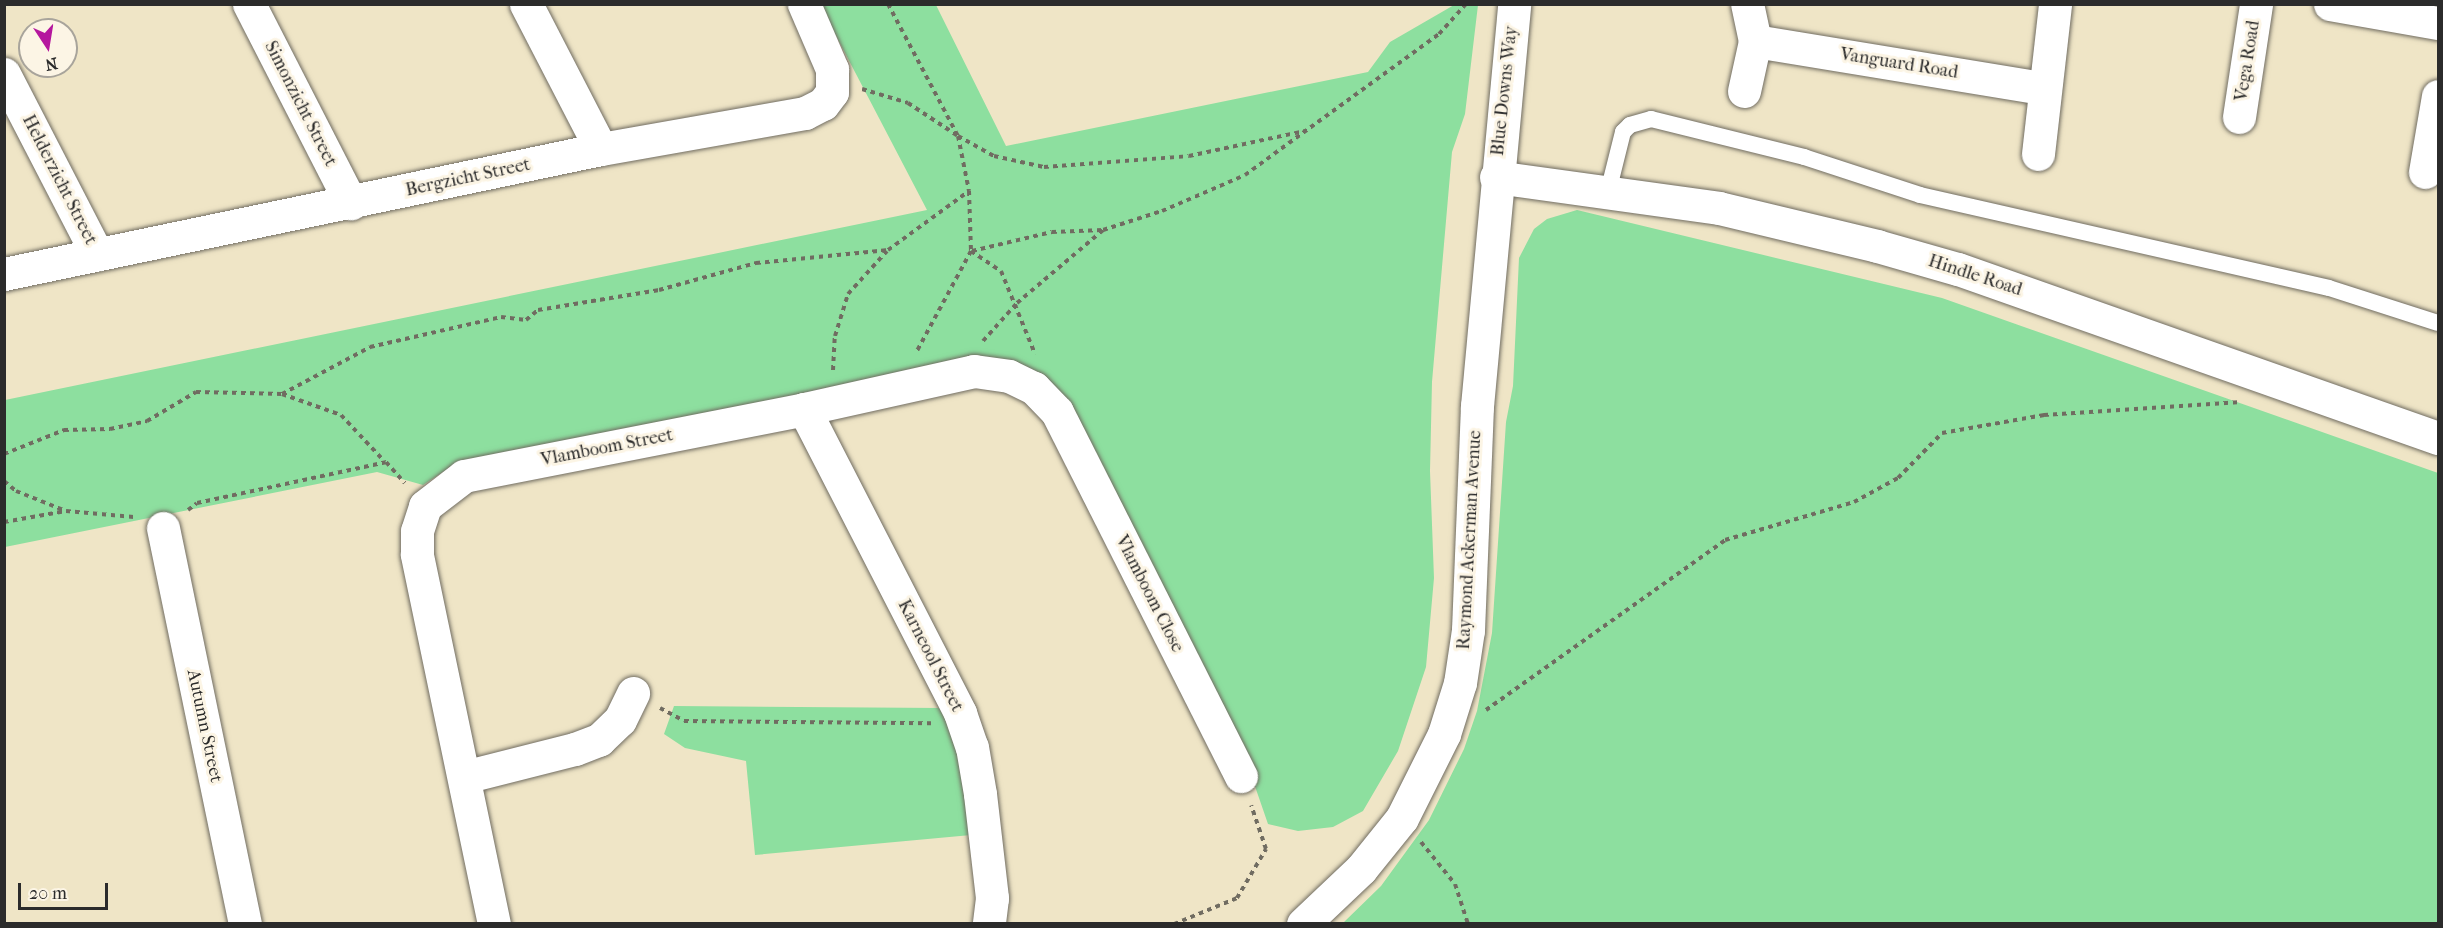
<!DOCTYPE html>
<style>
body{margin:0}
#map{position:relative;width:2443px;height:928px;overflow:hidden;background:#efe5c6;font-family:"IM FELL French Canon",serif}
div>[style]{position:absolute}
.green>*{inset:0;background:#8ddf9f}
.path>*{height:4px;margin-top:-2px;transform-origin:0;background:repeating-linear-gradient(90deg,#706c61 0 4.5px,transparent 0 9px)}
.roads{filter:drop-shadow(0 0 2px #706c61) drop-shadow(0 0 2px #706c61)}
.service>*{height:16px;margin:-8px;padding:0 8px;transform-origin:8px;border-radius:8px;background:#fff}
.minor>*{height:33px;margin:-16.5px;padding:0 16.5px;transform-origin:16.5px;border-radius:16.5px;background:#fff}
.tertiary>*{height:33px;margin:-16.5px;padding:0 16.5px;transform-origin:16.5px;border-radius:16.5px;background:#fff}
span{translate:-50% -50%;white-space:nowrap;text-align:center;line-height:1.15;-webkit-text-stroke:6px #fcf5e5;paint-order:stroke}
.street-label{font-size:18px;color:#2b2b2b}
.frame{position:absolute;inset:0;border:6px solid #2b2b2b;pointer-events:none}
.north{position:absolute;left:18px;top:18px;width:60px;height:60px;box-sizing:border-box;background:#fcf5e5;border:2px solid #a8a49b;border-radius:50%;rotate:168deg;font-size:16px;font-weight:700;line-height:24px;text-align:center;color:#2b2b2b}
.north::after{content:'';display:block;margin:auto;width:21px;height:27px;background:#b5179e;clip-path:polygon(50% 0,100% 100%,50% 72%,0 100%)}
.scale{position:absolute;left:18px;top:883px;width:90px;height:27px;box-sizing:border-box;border:3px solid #2b2b2b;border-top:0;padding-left:8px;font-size:18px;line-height:21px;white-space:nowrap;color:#2b2b2b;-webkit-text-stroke:4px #fcf5e5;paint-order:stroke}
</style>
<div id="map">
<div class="green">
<i style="clip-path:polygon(820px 5px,936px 5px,1006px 146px,1368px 72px,1390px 42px,1454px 5px,1478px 5px,1465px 114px,1452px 152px,1432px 382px,1430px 471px,1434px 578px,1426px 667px,1398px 751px,1363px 811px,1333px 827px,1298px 831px,1268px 824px,1249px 769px,1039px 377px,449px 468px,423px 485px,377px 472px,5px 547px,5px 400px,927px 210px)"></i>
<i style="clip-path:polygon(1577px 210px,1942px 298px,2438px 473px,2438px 923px,1343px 923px,1381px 886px,1429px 820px,1464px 749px,1477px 711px,1492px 633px,1506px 422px,1513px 386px,1519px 258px,1534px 229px,1547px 219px)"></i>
<i style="clip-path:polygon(674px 706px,942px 708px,954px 735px,971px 835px,755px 855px,746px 761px,685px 748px,664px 734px)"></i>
</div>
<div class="path">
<i style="left:888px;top:4px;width:149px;rotate:62.1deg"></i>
<i style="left:958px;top:136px;width:41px;rotate:29.1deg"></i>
<i style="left:994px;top:156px;width:51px;rotate:12.4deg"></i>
<i style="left:1044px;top:167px;width:145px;rotate:-4.3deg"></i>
<i style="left:1189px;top:156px;width:119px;rotate:-12.2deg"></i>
<i style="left:862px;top:89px;width:48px;rotate:16.9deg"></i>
<i style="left:908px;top:103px;width:60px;rotate:33.4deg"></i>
<i style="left:958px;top:136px;width:56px;rotate:78.7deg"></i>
<i style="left:969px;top:191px;width:60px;rotate:88.1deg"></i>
<i style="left:971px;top:251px;width:114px;rotate:118.4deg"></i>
<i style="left:971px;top:251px;width:36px;rotate:34deg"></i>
<i style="left:1001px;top:271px;width:90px;rotate:67.7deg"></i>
<i style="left:972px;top:251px;width:82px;rotate:-13.4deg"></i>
<i style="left:1052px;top:232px;width:51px;rotate:-2.2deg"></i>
<i style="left:983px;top:341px;width:51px;rotate:-48.2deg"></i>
<i style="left:1017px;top:303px;width:113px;rotate:-40.3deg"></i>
<i style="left:1103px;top:230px;width:62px;rotate:-17.9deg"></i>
<i style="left:1162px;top:211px;width:90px;rotate:-23.4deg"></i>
<i style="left:1245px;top:175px;width:240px;rotate:-36deg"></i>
<i style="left:1439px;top:34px;width:40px;rotate:-48deg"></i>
<i style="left:833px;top:370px;width:34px;rotate:-87deg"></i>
<i style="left:835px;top:336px;width:44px;rotate:-72.8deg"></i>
<i style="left:848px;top:294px;width:58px;rotate:-47.8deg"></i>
<i style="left:282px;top:394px;width:63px;rotate:19.6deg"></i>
<i style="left:341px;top:415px;width:64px;rotate:46.9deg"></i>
<i style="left:4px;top:454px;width:65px;rotate:-21.8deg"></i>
<i style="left:64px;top:430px;width:46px;rotate:-1.2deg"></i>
<i style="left:110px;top:429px;width:38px;rotate:-12deg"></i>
<i style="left:147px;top:421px;width:57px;rotate:-30.6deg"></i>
<i style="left:196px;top:392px;width:86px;rotate:1.3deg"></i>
<i style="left:282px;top:394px;width:100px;rotate:-28.1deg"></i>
<i style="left:370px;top:347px;width:134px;rotate:-12.9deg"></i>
<i style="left:501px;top:317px;width:25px;rotate:7deg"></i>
<i style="left:526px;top:320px;width:16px;rotate:-40deg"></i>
<i style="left:538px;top:310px;width:123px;rotate:-9.4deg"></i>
<i style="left:659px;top:290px;width:101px;rotate:-15.6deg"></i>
<i style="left:756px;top:263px;width:133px;rotate:-5.6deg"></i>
<i style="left:888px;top:250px;width:100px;rotate:-36.1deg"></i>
<i style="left:4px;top:481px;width:16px;rotate:40deg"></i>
<i style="left:16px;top:491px;width:54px;rotate:21.8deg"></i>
<i style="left:188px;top:510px;width:11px;rotate:-38deg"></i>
<i style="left:197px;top:503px;width:193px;rotate:-12.2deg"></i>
<i style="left:386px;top:462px;width:28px;rotate:48deg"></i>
<i style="left:4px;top:522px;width:63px;rotate:-10.1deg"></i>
<i style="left:66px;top:511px;width:68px;rotate:5deg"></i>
<i style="left:660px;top:708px;width:27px;rotate:28deg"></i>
<i style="left:684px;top:721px;width:247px;rotate:0.5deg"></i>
<i style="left:1486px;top:710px;width:293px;rotate:-35.4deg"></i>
<i style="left:1725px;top:540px;width:134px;rotate:-16.4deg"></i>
<i style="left:1854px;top:502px;width:50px;rotate:-28.6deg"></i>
<i style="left:1898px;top:478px;width:63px;rotate:-45.6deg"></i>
<i style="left:1942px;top:433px;width:104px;rotate:-10deg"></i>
<i style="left:2044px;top:415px;width:194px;rotate:-3.8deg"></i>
<i style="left:1421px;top:842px;width:54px;rotate:51deg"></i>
<i style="left:1455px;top:884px;width:42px;rotate:72deg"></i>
<i style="left:1174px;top:924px;width:68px;rotate:-22.4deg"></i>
<i style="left:1237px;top:898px;width:57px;rotate:-59.4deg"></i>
<i style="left:1266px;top:849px;width:46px;rotate:-108.8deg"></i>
</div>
<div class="roads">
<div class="service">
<i style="left:1608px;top:192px;width:62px;rotate:-76deg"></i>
<i style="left:1623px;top:132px;width:10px;rotate:-45deg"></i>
<i style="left:1630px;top:125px;width:22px;rotate:-16deg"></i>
<i style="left:1651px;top:119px;width:158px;rotate:13.9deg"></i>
<i style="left:1804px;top:157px;width:122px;rotate:18.1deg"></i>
<i style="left:1920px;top:195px;width:419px;rotate:12.8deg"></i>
<i style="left:2329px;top:288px;width:114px;rotate:17.8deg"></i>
</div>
<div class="minor">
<i style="left:249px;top:4px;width:224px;rotate:62.9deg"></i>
<i style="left:526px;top:4px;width:163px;rotate:62.7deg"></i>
<i style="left:2330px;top:4px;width:110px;rotate:10deg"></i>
<i style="left:1755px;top:41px;width:292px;rotate:9.3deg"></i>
<i style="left:4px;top:74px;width:203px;rotate:62.7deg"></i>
<i style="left:1744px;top:91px;width:51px;rotate:-77.6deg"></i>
<i style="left:1755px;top:41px;width:38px;rotate:-102deg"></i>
<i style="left:2239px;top:117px;width:114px;rotate:-81.4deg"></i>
<i style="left:2038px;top:154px;width:151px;rotate:-83.5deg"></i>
<i style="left:2425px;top:172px;width:77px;rotate:-80.3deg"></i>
<i style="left:4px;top:274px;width:610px;rotate:-11.83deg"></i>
<i style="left:601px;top:149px;width:207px;rotate:-10deg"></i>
<i style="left:805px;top:113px;width:20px;rotate:-27deg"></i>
<i style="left:823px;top:104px;width:15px;rotate:-53deg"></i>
<i style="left:832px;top:92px;width:23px;rotate:-90deg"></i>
<i style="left:832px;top:69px;width:71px;rotate:-113.3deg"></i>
<i style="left:804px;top:409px;width:342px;rotate:62.8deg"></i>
<i style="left:960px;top:713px;width:36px;rotate:71deg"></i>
<i style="left:972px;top:747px;width:48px;rotate:80.3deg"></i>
<i style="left:980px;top:794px;width:105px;rotate:83.4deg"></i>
<i style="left:992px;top:898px;width:26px;rotate:97deg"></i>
<i style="left:163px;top:528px;width:404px;rotate:78.3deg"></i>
<i style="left:464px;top:777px;width:114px;rotate:-14.2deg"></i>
<i style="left:575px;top:749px;width:26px;rotate:-21deg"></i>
<i style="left:599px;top:740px;width:29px;rotate:-44deg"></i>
<i style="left:620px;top:720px;width:30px;rotate:-64deg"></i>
<i style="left:494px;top:924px;width:378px;rotate:-101.8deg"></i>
<i style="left:417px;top:554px;width:23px;rotate:-90deg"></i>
<i style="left:417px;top:531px;width:26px;rotate:-72deg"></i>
<i style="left:425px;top:506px;width:49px;rotate:-37.6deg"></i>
<i style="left:464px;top:476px;width:347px;rotate:-11.1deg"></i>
<i style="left:804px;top:409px;width:174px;rotate:-12.6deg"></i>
<i style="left:974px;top:371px;width:35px;rotate:8deg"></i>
<i style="left:1009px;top:376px;width:28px;rotate:26deg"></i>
<i style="left:1034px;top:388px;width:33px;rotate:46deg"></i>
<i style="left:1057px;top:412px;width:408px;rotate:63.2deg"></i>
</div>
<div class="tertiary">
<i style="left:1496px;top:177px;width:225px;rotate:7.9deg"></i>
<i style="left:1719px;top:208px;width:163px;rotate:13.5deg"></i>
<i style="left:1877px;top:246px;width:84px;rotate:15.9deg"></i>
<i style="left:1958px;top:269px;width:509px;rotate:19.4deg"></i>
<i style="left:1303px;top:924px;width:80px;rotate:-43.5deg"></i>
<i style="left:1361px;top:869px;width:65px;rotate:-51.2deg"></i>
<i style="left:1402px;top:818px;width:94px;rotate:-63.4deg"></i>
<i style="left:1444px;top:734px;width:53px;rotate:-72.6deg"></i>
<i style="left:1460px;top:683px;width:54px;rotate:-81.4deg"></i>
<i style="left:1468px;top:630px;width:224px;rotate:-87.7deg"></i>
<i style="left:1477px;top:406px;width:404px;rotate:-84.7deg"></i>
</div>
</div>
<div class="street-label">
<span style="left:2248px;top:61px;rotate:-81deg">Vega Road</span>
<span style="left:1899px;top:64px;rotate:9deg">Vanguard Road</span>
<span style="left:1505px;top:91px;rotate:-84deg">Blue Downs Way</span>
<span style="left:300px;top:104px;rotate:63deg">Simonzicht Street</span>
<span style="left:468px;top:178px;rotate:-12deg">Bergzicht Street</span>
<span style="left:59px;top:180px;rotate:63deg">Helderzicht Street</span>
<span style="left:1975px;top:276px;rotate:18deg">Hindle Road</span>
<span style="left:607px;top:448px;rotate:-11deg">Vlamboom Street</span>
<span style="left:1470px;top:540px;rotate:-87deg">Raymond Ackerman Avenue</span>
<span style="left:1149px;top:594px;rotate:63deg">Vlamboom Close</span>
<span style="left:930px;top:656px;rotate:63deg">Karneool Street</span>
<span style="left:204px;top:726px;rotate:78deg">Autumn Street</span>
</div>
<div class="frame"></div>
<div class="north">N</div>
<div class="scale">20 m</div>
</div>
